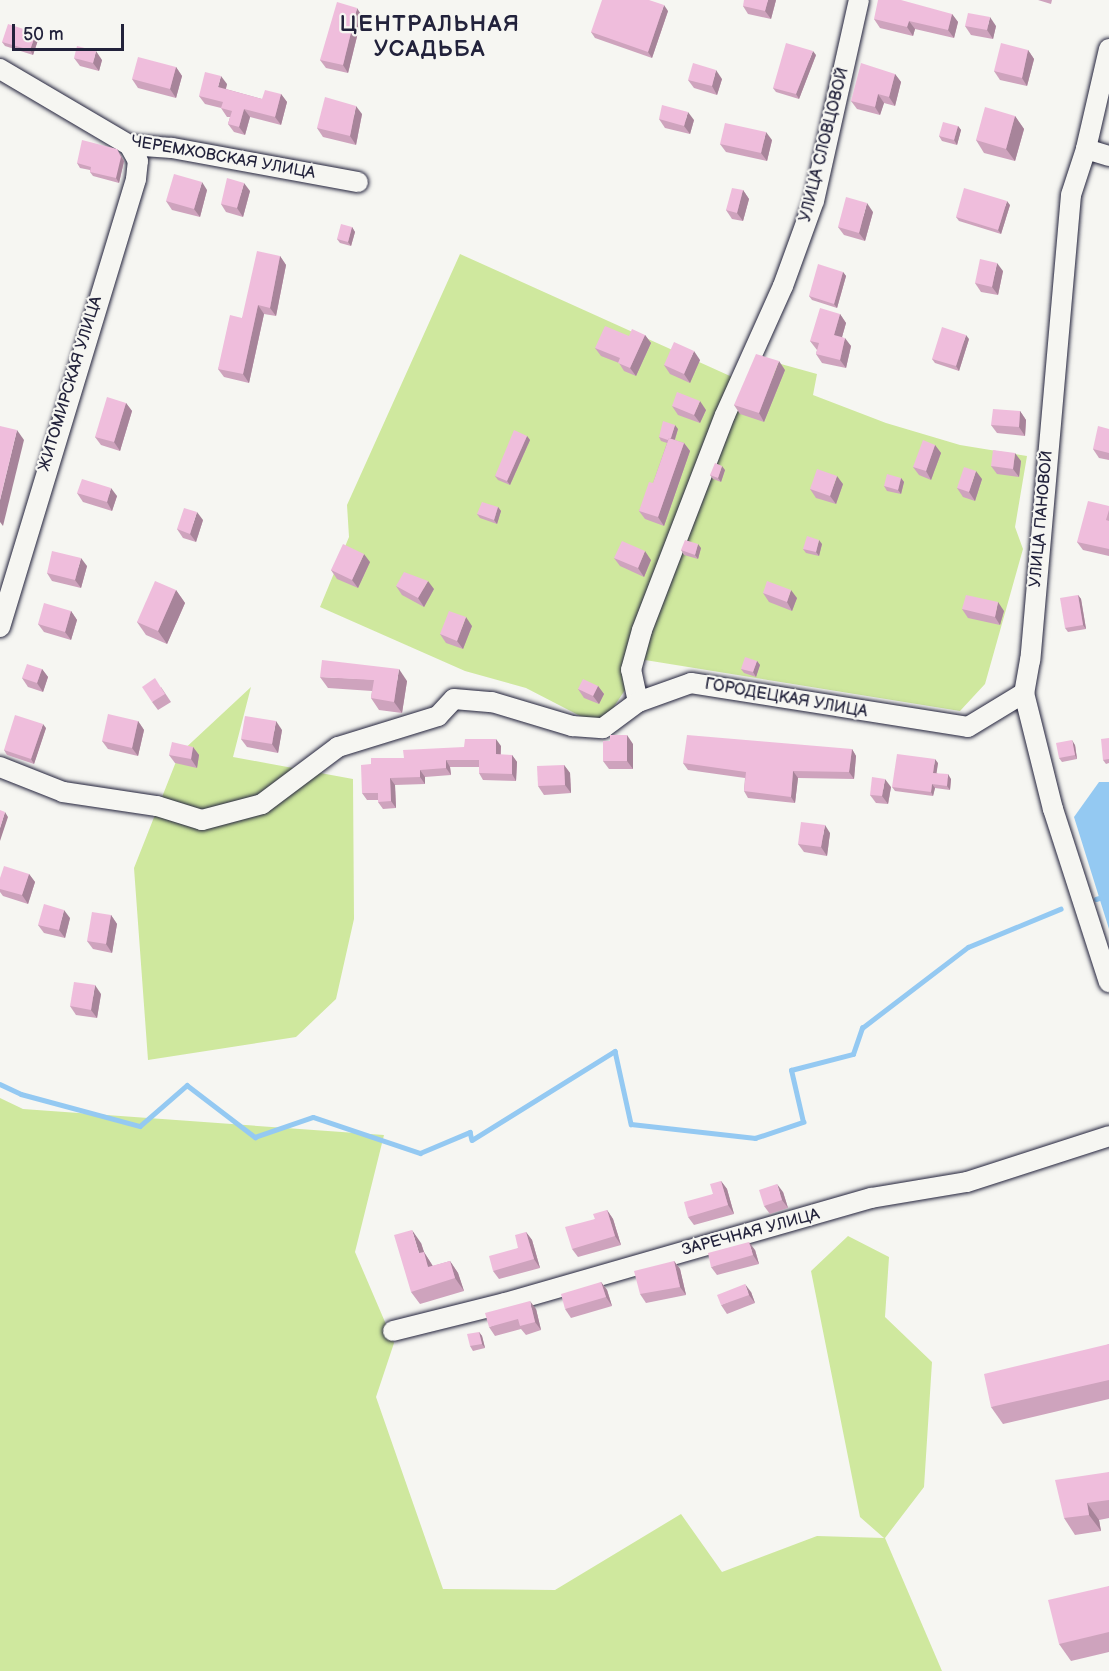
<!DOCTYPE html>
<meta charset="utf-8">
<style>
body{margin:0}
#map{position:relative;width:1109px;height:1671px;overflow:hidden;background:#f6f6f2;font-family:"Balsamiq Sans",sans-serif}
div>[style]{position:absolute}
.green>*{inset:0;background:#cfe89e}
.water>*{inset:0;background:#94c9f2}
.stream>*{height:4.5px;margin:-2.25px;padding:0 2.25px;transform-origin:2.25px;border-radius:2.25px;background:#94c9f2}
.roads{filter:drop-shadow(0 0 2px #22223b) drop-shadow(0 0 2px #22223b)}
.minor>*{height:20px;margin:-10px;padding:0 10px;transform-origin:10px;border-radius:10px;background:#f6f6f2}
.wall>*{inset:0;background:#cea3bd}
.shaded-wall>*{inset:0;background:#a7849a}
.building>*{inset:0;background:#efbddc}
span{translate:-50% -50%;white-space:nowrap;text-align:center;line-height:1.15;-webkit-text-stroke:4.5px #f6f6f2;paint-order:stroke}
.street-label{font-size:16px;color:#22223b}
.district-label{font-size:22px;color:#22223b;font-weight:700;letter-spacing:1.5px}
.scale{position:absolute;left:12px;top:24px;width:112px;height:27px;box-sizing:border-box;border:3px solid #22223b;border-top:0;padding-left:8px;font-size:18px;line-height:21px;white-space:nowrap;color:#22223b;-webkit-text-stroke:4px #f6f6f2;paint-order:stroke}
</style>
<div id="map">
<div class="green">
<i style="clip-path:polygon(460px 254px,750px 385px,759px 358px,817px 374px,813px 395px,886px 423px,960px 445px,1027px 456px,1015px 527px,1023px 549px,985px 684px,960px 711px,645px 660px,603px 723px,586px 719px,526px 688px,465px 671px,320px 607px,349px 537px,347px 505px)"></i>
<i style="clip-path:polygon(251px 687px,233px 757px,353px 779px,354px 919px,336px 999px,296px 1037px,148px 1060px,134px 868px,179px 754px)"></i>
<i style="clip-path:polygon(0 1098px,23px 1109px,384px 1135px,355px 1252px,394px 1343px,376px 1397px,443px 1589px,555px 1590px,681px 1514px,722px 1572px,817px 1536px,884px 1538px,860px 1517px,811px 1271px,848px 1236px,889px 1257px,885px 1317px,932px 1362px,924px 1487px,885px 1538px,942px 1671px,0 1671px)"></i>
</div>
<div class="water">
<i style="clip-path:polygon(1099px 782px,1109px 782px,1109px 929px,1074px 817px)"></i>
</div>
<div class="stream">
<i style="left:1096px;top:899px;width:14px;rotate:-17deg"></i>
<i style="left:0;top:1084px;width:23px;rotate:25deg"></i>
<i style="left:21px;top:1094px;width:123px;rotate:15.1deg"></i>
<i style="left:140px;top:1126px;width:62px;rotate:-41.1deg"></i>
<i style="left:187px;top:1085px;width:86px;rotate:37.4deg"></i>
<i style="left:255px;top:1137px;width:61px;rotate:-19deg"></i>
<i style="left:313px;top:1117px;width:113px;rotate:18.6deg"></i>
<i style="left:420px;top:1153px;width:54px;rotate:-22.8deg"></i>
<i style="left:470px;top:1132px;width:8px;rotate:76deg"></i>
<i style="left:472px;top:1140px;width:168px;rotate:-31.9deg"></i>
<i style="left:615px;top:1051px;width:75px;rotate:77.6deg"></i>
<i style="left:631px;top:1124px;width:125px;rotate:6.4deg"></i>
<i style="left:755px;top:1138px;width:51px;rotate:-18.4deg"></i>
<i style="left:803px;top:1122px;width:53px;rotate:-103deg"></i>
<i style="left:791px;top:1070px;width:64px;rotate:-14.5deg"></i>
<i style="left:853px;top:1054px;width:28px;rotate:-71deg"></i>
<i style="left:862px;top:1028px;width:133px;rotate:-37.4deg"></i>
<i style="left:968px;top:947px;width:100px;rotate:-22.4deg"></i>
</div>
<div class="roads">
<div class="minor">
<i style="left:1109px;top:49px;width:103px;rotate:103deg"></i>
<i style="left:1086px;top:149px;width:48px;rotate:108.1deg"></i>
<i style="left:1071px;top:195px;width:467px;rotate:95deg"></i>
<i style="left:1030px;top:660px;width:34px;rotate:100deg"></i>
<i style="left:1024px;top:693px;width:120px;rotate:76deg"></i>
<i style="left:1053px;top:809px;width:182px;rotate:72.1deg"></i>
<i style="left:0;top:69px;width:150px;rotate:30.5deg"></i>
<i style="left:129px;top:145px;width:43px;rotate:4deg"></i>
<i style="left:172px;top:148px;width:189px;rotate:10.4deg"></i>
<i style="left:1086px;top:149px;width:24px;rotate:17deg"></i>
<i style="left:0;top:627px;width:468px;rotate:-73.1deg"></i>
<i style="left:136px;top:179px;width:18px;rotate:-84deg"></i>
<i style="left:138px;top:161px;width:18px;rotate:-119deg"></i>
<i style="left:638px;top:702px;width:33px;rotate:-102deg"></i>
<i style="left:631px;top:670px;width:41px;rotate:-74.6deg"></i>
<i style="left:642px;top:630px;width:230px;rotate:-68.9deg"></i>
<i style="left:725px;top:415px;width:141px;rotate:-65.8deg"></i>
<i style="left:783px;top:286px;width:90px;rotate:-70deg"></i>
<i style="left:814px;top:201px;width:206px;rotate:-77.4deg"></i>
<i style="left:0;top:767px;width:68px;rotate:21.6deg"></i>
<i style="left:63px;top:792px;width:95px;rotate:8.5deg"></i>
<i style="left:157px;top:806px;width:47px;rotate:17.3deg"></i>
<i style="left:202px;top:820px;width:62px;rotate:-14.9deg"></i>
<i style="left:262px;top:804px;width:95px;rotate:-36.9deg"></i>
<i style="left:338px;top:747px;width:105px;rotate:-17.2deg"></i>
<i style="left:438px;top:716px;width:23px;rotate:-47deg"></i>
<i style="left:454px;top:699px;width:38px;rotate:5deg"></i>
<i style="left:492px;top:702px;width:84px;rotate:16.7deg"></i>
<i style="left:572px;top:726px;width:31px;rotate:4deg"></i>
<i style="left:603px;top:728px;width:44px;rotate:-36.6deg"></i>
<i style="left:638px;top:702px;width:56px;rotate:-19.7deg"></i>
<i style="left:691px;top:683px;width:280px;rotate:9deg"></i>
<i style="left:968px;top:727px;width:66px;rotate:-31.3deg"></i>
<i style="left:393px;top:1331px;width:115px;rotate:-14deg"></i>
<i style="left:505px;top:1303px;width:381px;rotate:-16deg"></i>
<i style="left:871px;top:1198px;width:97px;rotate:-9.5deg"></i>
<i style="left:967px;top:1182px;width:149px;rotate:-17.9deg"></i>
</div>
</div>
<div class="wall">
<i style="clip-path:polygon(776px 0,771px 19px,748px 14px,743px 6px)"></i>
<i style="clip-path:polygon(1038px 0,1052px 0,1051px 4px)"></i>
<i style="clip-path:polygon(668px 11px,652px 58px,595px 38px,591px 32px)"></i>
<i style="clip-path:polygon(952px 14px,958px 22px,954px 38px,915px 29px,913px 36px,880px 28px,874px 19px)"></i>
<i style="clip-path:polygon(362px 16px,348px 73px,326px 68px,320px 60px)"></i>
<i style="clip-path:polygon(965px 26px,996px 26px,993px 39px,971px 35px)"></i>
<i style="clip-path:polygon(39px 37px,33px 55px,5px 46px,2px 42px)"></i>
<i style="clip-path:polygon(1028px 50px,1034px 59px,1027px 86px,1000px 80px,994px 71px)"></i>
<i style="clip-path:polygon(816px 55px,799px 99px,776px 92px,773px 88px)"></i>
<i style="clip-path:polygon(74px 58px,102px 60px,99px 71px,80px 66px)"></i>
<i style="clip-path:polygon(176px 67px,182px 76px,176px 98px,138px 88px,132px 79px)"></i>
<i style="clip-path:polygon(895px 74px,901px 82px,895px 106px,884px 103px,880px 115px,857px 109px,851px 101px)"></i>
<i style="clip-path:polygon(722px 79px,717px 95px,694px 88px,688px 80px)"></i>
<i style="clip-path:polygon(227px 84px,226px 89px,262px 99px,281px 94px,287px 102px,281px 125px,250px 117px,245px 135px,234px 132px,228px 124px,230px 117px,227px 117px,221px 108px,205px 104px,199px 96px)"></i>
<i style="clip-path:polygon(362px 114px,356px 145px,323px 137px,317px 128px)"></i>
<i style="clip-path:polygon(1015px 116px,1024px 129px,1015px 161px,984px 153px,976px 140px)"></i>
<i style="clip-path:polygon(659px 119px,694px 120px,690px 134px,665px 128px)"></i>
<i style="clip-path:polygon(958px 126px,961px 130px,957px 145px,942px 141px,939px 136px)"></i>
<i style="clip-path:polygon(772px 140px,767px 161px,726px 152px,720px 144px)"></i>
<i style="clip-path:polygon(120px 154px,124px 161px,119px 183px,93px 176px,90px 172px,90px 170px,80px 168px,77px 163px)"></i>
<i style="clip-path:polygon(207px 190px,200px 217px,172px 210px,166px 201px)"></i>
<i style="clip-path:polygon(743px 190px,749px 199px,743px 221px,732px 219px,726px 210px)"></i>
<i style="clip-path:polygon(250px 191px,243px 217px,226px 212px,221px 204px)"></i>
<i style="clip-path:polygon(1010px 205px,1001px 234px,959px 221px,956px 217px)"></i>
<i style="clip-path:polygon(873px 212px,865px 241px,844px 235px,838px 227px)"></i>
<i style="clip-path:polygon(352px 227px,355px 232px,351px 246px,340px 243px,337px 239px)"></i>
<i style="clip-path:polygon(280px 256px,286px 265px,276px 316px,264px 314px,249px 383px,224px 377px,218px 369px,242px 318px)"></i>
<i style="clip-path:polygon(1003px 271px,998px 295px,981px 292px,975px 283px)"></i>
<i style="clip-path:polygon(843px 272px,846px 276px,837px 308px,812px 300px,809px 296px)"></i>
<i style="clip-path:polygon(840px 314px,846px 323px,842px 337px,851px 346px,846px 368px,822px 363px,816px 354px,817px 350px,810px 341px)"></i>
<i style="clip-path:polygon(645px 335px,651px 343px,636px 376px,624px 371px,619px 363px,601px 356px,595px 348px,629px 336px)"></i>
<i style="clip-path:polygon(969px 339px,959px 371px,935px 363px,932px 359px)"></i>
<i style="clip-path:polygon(700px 360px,690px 383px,670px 374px,664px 365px)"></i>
<i style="clip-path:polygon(785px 370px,764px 422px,740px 414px,734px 405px)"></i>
<i style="clip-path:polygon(126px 403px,132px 411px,120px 451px,101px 445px,95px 437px)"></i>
<i style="clip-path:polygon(672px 406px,706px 410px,700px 423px,678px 415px)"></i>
<i style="clip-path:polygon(1020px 411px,1026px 420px,1025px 436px,997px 433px,991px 425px)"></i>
<i style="clip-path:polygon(678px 429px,675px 440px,684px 443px,690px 451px,664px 526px,645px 519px,639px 511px,653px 483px,667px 443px,661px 441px,659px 437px)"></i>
<i style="clip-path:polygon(1109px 429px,1109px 460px,1099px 458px,1093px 449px)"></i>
<i style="clip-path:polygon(527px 436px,530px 440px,510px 485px,498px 480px,495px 476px)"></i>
<i style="clip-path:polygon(935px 445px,941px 453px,931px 480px,919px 475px,913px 467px)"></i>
<i style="clip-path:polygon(1021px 461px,1019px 477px,997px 474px,991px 466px)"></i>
<i style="clip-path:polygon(725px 470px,721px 482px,713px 479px,710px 475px)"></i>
<i style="clip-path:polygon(901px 478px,904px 482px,901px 494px,887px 491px,884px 486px)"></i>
<i style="clip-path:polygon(982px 479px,975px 501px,963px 497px,957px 488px)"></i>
<i style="clip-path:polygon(843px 484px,836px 504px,816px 498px,810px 489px)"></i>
<i style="clip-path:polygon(77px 493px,117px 496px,112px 511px,83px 502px)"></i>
<i style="clip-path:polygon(1109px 506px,1109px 556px,1083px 550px,1077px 542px)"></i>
<i style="clip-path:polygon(498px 507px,501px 511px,497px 524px,480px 518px,477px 514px)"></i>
<i style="clip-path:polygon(203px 520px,196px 542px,183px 538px,177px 529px)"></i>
<i style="clip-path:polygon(822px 544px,819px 556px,806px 553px,803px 549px)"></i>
<i style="clip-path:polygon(701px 548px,698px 559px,684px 555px,681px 550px)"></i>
<i style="clip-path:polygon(614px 558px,651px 560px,644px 577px,620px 566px)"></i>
<i style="clip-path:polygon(370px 562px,358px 588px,337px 579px,331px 570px)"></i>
<i style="clip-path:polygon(87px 566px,81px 588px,52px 581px,47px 573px)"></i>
<i style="clip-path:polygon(396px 586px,434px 589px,424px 607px,402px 595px)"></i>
<i style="clip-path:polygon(176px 590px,185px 603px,167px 644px,146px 635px,137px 622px)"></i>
<i style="clip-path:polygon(763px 593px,797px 598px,792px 611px,769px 602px)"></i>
<i style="clip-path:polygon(1078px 595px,1081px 599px,1086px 629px,1068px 632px,1065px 628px)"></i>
<i style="clip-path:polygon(962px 609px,1004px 611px,1000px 625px,968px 618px)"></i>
<i style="clip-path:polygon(71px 611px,77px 620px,71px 640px,44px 632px,38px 624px)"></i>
<i style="clip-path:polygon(472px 626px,463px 649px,446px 643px,440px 634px)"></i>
<i style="clip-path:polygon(757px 661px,760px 665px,756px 677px,744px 673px,741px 669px)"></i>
<i style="clip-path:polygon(42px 669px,48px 677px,43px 692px,28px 687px,22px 678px)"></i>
<i style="clip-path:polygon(320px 677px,407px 681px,402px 713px,379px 710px,371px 698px,372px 691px,328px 688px)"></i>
<i style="clip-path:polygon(598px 686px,604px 694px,599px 704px,584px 698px,578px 689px)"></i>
<i style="clip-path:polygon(161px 687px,171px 702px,158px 710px,152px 702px)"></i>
<i style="clip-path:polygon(138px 721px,144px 730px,138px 756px,108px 749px,102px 741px)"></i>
<i style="clip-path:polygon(46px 728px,34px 764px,7px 755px,4px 750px)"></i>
<i style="clip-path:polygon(282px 730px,278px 753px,247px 747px,241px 739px)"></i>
<i style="clip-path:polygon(1109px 738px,1109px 763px,1106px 764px,1103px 760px)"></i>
<i style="clip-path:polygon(610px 741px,633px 744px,633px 769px,609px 769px,603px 761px)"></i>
<i style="clip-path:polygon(1075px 745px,1077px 759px,1062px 762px,1059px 758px)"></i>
<i style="clip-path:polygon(501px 746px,501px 755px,512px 755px,517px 762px,516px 781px,483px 780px,479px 773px,479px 767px,450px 767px,451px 775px,425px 777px,425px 784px,395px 785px,396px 808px,383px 809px,378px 802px,378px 800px,367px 800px,362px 793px,371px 764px,404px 758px)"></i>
<i style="clip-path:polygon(193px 747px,199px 755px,197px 768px,175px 763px,169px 755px)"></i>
<i style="clip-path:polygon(852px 749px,856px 756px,854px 779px,798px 778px,795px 803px,748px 798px,744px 791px,745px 778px,688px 770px,683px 763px)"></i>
<i style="clip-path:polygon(938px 763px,936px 773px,951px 779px,950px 790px,935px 788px,933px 796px,895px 791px,892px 787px)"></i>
<i style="clip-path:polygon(564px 765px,570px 773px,571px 793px,544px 795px,538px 786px)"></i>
<i style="clip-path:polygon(891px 787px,888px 804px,876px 803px,870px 795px)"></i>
<i style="clip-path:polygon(830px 833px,827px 856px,804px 852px,798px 844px)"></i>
<i style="clip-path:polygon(29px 874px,35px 882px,28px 904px,3px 896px,0 892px,0 878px)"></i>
<i style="clip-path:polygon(111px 915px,117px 924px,112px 953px,93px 949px,87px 941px)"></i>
<i style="clip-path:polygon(70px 918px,65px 938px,44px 933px,38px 925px)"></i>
<i style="clip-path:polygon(101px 994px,97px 1018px,76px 1015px,70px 1006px)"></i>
<i style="clip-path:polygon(721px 1181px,727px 1189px,734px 1214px,694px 1225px,688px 1217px,713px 1194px)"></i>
<i style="clip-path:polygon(783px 1192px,788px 1208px,770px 1214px,764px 1206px)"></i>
<i style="clip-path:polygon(607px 1210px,613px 1219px,621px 1245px,578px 1257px,572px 1249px,595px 1219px)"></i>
<i style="clip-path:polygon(526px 1232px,532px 1240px,540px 1268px,499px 1279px,493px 1271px,518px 1248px)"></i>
<i style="clip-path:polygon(421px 1243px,424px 1252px,433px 1266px,450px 1261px,458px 1273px,464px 1291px,420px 1304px,411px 1292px)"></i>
<i style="clip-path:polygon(755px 1250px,759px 1264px,717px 1275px,711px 1267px)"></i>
<i style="clip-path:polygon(674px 1261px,680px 1269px,686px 1295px,646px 1303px,640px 1294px)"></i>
<i style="clip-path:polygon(601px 1282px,607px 1290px,612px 1306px,571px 1318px,565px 1309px)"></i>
<i style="clip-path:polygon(751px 1292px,755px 1303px,727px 1314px,721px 1305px)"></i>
<i style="clip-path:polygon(536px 1309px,541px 1330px,526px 1335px,521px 1329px,495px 1336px,489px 1327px)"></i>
<i style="clip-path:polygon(479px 1332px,482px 1336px,485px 1348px,473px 1351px,470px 1346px)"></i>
<i style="clip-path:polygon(1109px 1344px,1109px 1399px,1003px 1424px,991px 1407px)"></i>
<i style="clip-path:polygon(1109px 1472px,1109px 1518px,1099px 1520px,1101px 1531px,1075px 1535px,1064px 1518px)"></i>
<i style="clip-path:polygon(1109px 1586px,1109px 1652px,1071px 1661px,1059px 1644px)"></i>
</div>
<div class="shaded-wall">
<i style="clip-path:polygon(768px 0,776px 0,771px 19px,765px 11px)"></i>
<i style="clip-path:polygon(664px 5px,668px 11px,652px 58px,648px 52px)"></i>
<i style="clip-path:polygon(357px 8px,362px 16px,348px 73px,343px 65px)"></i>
<i style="clip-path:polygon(952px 14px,958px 22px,954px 38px,948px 30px)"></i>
<i style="clip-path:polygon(990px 17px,996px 26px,993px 39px,987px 30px)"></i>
<i style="clip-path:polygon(909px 21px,915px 29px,913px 36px,907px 27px)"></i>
<i style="clip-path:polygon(36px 33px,39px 37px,33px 55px,30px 50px)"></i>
<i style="clip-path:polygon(1028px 50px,1034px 59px,1027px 86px,1022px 78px)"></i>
<i style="clip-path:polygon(96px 51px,102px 60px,99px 71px,93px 63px)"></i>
<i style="clip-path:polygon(813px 51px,816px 55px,799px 99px,796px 94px)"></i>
<i style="clip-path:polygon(176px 67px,182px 76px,176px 98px,170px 89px)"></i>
<i style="clip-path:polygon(716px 70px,722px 79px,717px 95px,712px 86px)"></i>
<i style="clip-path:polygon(895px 74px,901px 82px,895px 106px,889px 97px)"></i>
<i style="clip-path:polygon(221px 76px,227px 84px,224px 95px,218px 87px)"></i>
<i style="clip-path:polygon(281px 94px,287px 102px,281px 125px,275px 117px)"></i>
<i style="clip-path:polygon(878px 94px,884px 103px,880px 115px,875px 107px)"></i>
<i style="clip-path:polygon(356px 106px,362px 114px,356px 145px,350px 136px)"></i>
<i style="clip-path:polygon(244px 109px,250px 117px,245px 135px,239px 127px)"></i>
<i style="clip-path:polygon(688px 112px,694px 120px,690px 134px,684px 126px)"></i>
<i style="clip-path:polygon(1015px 116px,1024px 129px,1015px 161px,1006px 149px)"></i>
<i style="clip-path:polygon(958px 126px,961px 130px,957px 145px,954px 140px)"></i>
<i style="clip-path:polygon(766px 132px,772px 140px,767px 161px,761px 153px)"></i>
<i style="clip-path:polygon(117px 149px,124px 161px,119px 183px,116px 178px)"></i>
<i style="clip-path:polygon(202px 182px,207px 190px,200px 217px,194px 209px)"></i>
<i style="clip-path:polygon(244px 183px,250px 191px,243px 217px,237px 208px)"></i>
<i style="clip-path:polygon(743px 190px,749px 199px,743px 221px,737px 213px)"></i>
<i style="clip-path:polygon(1007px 201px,1010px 205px,1001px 234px,998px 230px)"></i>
<i style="clip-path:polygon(867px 203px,873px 212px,865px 241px,859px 233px)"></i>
<i style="clip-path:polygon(352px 227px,355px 232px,351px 246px,348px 242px)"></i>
<i style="clip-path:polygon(280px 256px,286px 265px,276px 316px,270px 308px)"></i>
<i style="clip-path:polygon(997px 263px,1003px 271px,998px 295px,992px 287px)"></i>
<i style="clip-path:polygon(843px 272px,846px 276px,837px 308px,834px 304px)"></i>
<i style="clip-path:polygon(258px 305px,264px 314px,249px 383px,243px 374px)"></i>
<i style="clip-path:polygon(840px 314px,846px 323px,840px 344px,834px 335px)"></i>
<i style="clip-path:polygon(645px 335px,651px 343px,636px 376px,630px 368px)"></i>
<i style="clip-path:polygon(966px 335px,969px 339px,959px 371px,956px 366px)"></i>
<i style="clip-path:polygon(845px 338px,851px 346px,846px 368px,840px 360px)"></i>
<i style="clip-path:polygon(694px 351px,700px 360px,690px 383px,684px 374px)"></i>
<i style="clip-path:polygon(779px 361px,785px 370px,764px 422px,759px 413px)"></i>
<i style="clip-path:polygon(700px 401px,706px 410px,700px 423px,694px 415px)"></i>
<i style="clip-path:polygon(126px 403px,132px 411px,120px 451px,114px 442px)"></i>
<i style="clip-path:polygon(1020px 411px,1026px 420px,1025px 436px,1019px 427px)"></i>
<i style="clip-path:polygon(675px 425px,678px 429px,673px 445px,670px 440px)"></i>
<i style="clip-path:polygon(17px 430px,24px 440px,3px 526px,0 522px,0 500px)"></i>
<i style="clip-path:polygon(527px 436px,530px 440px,510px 485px,507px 481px)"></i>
<i style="clip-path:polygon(684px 443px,690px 451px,664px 526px,658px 517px)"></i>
<i style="clip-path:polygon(935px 445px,941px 453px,931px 480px,926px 471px)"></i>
<i style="clip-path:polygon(1015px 453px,1021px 461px,1019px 477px,1013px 469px)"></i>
<i style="clip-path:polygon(722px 466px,725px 470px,721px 482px,718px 478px)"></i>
<i style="clip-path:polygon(976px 471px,982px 479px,975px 501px,969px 492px)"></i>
<i style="clip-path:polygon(837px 476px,843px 484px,836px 504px,830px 496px)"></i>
<i style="clip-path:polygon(901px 478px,904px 482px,901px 494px,898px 490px)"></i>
<i style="clip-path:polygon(111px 488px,117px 496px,112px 511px,107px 502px)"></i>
<i style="clip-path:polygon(498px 507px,501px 511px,497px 524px,494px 520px)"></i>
<i style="clip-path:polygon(197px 512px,203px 520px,196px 542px,190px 534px)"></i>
<i style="clip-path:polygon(819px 540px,822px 544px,819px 556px,816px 552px)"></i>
<i style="clip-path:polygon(698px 544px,701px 548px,698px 559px,695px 555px)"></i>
<i style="clip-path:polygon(645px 551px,651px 560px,644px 577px,638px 568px)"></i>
<i style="clip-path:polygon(364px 554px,370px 562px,358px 588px,352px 580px)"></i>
<i style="clip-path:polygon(81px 558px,87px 566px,81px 588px,75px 580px)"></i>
<i style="clip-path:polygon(428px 581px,434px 589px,424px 607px,418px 598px)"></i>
<i style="clip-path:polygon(176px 590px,185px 603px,167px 644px,158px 631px)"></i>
<i style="clip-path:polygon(791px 590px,797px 598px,792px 611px,787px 602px)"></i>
<i style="clip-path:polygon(1078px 595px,1081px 599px,1086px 629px,1083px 625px)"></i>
<i style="clip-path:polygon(998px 602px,1004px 611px,1000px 625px,995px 617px)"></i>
<i style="clip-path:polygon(71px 611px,77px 620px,71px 640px,65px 632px)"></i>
<i style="clip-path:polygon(466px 617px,472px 626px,463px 649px,457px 641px)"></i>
<i style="clip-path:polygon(757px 661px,760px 665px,756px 677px,753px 672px)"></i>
<i style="clip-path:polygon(42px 669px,48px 677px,43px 692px,37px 683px)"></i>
<i style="clip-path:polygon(399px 669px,407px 681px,402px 713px,394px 702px)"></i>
<i style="clip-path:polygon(598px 686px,604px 694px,599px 704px,593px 696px)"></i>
<i style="clip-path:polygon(138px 721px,144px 730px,138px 756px,132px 748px)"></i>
<i style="clip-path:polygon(276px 721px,282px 730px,278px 753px,272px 744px)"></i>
<i style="clip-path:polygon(43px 724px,46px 728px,34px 764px,31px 759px)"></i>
<i style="clip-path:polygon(627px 735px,633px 744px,633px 769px,627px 761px)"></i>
<i style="clip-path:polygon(496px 739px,501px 746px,500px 761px,496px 754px)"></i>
<i style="clip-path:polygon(1072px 740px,1075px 745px,1077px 759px,1075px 755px)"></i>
<i style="clip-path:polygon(193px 747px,199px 755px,197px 768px,191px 759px)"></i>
<i style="clip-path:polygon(852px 749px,856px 756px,854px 779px,849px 772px)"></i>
<i style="clip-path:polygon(512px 755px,517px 762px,516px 781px,512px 774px)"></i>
<i style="clip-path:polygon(935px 759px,938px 763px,936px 777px,933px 773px)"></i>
<i style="clip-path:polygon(446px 760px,450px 767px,451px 775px,446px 768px)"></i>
<i style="clip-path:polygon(564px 765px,570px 773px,571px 793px,565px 785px)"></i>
<i style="clip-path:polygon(420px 770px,425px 777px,425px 784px,420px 777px)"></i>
<i style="clip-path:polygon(793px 771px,798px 778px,795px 803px,791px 797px)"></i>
<i style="clip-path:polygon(948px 774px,951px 779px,950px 790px,947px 786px)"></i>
<i style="clip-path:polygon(390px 778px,395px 785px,396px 808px,391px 801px)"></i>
<i style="clip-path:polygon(885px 779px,891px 787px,888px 804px,882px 796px)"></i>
<i style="clip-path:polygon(932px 784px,935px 788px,933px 796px,931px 792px)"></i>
<i style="clip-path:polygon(5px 812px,8px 817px,0 841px,0 828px)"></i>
<i style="clip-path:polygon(825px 825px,830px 833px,827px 856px,821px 847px)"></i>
<i style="clip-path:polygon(29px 874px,35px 882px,28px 904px,22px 895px)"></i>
<i style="clip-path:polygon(64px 910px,70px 918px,65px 938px,59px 930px)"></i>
<i style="clip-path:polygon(111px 915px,117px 924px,112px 953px,106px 944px)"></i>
<i style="clip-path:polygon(95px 985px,101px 994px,97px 1018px,91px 1010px)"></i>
<i style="clip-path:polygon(721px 1181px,727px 1189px,734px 1214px,728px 1205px)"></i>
<i style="clip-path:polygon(777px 1184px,783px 1192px,788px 1208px,782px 1200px)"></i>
<i style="clip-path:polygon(607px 1210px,613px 1219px,621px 1245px,615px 1236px)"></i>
<i style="clip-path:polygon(412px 1230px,421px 1243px,424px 1252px,432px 1265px,437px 1280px,419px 1253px)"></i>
<i style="clip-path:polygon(526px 1232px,532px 1240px,540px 1268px,534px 1259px)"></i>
<i style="clip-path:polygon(749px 1242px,755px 1250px,759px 1264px,753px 1255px)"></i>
<i style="clip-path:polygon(450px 1261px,458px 1273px,464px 1291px,455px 1278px)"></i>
<i style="clip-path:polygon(674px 1261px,680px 1269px,686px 1295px,680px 1287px)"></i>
<i style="clip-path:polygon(601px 1282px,607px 1290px,612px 1306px,606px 1297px)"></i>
<i style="clip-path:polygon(745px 1284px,751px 1292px,755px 1303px,749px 1295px)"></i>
<i style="clip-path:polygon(530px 1301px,536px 1309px,541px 1330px,535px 1322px)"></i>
<i style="clip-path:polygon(479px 1332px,482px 1336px,485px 1348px,482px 1344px)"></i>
<i style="clip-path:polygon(1087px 1503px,1099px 1520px,1101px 1531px,1089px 1515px)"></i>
</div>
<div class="building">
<i style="clip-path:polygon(602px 0,649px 0,664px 5px,648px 52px,591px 32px)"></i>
<i style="clip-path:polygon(744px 0,768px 0,765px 11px,743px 6px)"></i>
<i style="clip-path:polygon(878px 0,901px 0,952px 14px,948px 30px,909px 21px,907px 27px,874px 19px)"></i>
<i style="clip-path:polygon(337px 2px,357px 8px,343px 65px,320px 60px)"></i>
<i style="clip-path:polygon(968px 13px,990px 17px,987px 30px,965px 26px)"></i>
<i style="clip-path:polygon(8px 24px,36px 33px,30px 50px,2px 42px)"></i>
<i style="clip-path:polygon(786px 43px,813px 51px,796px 94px,773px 88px)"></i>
<i style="clip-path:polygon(1001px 43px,1028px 50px,1022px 78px,994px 71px)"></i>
<i style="clip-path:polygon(77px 46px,96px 51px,93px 63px,74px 58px)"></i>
<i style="clip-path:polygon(138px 57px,176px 67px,170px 89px,132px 79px)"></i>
<i style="clip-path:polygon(693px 63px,716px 70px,712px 86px,688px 80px)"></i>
<i style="clip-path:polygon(861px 63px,895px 74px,889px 97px,878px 94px,875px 107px,851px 101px)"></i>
<i style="clip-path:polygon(205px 72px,221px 76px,218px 87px,262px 99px,265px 90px,281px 94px,275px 117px,244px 109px,239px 127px,228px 124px,232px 111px,221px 108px,223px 102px,199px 96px)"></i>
<i style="clip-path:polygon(325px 97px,356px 106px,350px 136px,317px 128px)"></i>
<i style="clip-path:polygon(662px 105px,688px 112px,684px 126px,659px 119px)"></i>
<i style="clip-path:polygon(985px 107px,1015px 116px,1006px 149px,976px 140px)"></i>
<i style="clip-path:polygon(943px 122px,958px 126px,954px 140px,939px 136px)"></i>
<i style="clip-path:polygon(725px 123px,766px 132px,761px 153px,720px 144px)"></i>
<i style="clip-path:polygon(82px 140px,117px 149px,121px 157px,116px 178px,90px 172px,91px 167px,77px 163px)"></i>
<i style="clip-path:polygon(174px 174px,202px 182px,194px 209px,166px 201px)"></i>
<i style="clip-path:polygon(227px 178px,244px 183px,237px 208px,221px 204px)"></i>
<i style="clip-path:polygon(732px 188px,743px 190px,737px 213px,726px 210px)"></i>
<i style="clip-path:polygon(964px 188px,1007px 201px,998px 230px,956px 217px)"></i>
<i style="clip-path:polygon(846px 197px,867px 203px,859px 233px,838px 227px)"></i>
<i style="clip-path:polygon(341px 224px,352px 227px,348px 242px,337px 239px)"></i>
<i style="clip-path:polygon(257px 251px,280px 256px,270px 308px,258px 305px,243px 374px,218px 369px,230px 315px,242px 318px)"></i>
<i style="clip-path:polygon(980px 259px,997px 263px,992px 287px,975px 283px)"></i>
<i style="clip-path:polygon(818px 264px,843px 272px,834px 304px,809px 296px)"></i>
<i style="clip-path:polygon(820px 308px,840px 314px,834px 335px,845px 338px,840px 360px,816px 354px,819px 343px,810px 341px)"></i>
<i style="clip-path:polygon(605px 326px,629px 336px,632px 329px,645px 335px,630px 368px,618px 363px,620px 358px,595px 348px)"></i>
<i style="clip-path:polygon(942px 327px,966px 335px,956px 366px,932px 359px)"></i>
<i style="clip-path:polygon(674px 342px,694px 351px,684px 374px,664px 365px)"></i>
<i style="clip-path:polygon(756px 354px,779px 361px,759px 413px,734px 405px)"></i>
<i style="clip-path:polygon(677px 392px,700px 401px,694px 415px,672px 406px)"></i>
<i style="clip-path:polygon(107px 397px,126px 403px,114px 442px,95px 437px)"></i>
<i style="clip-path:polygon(993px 409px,1020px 411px,1019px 427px,991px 425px)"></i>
<i style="clip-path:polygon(663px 421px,675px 425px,671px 438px,669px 438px,668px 440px,659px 437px)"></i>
<i style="clip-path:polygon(0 426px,17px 430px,0 500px)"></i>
<i style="clip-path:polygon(1098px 426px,1109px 429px,1109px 453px,1093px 449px)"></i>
<i style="clip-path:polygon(514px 430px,527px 436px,507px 481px,495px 476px)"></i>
<i style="clip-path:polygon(669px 438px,684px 443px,658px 517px,639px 511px,649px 482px,653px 483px)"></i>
<i style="clip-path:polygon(923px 440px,935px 445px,926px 471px,913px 467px)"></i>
<i style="clip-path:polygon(993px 450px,1015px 453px,1013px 469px,991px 466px)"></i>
<i style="clip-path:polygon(715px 463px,722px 466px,718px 478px,710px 475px)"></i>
<i style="clip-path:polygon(964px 467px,976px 471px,969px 492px,957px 488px)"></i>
<i style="clip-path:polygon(817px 469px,837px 476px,830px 496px,810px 489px)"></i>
<i style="clip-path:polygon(887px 474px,901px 478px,898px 490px,884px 486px)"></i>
<i style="clip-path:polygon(82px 479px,111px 488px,107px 502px,77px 493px)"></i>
<i style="clip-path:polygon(1088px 501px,1109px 506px,1109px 510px,1106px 520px,1109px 521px,1109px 549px,1077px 542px)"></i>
<i style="clip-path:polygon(482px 502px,498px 507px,494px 520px,477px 514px)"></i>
<i style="clip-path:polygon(184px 508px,197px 512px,190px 534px,177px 529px)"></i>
<i style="clip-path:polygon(807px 536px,819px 540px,816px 552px,803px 549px)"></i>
<i style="clip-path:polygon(685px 540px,698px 544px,695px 555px,681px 550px)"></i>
<i style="clip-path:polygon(622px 541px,645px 551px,638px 568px,614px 558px)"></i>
<i style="clip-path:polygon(343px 544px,364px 554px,352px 580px,331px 570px)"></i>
<i style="clip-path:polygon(52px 551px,81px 558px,75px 580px,47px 573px)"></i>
<i style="clip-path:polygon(404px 572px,428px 581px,418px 598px,396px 586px)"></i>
<i style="clip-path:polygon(155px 581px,176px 590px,158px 631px,137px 622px)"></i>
<i style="clip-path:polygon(767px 581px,791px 590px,787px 602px,763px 593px)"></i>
<i style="clip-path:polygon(966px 595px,998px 602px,995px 617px,962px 609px)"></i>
<i style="clip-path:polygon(1078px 595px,1083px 625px,1065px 628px,1060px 598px)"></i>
<i style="clip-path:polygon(44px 603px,71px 611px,65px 632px,38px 624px)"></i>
<i style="clip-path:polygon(449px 611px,466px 617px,457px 641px,440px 634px)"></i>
<i style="clip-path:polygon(745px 657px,757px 661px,753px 672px,741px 669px)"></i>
<i style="clip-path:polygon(322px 660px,399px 669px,394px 702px,371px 698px,374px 680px,320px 677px)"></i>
<i style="clip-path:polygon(27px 664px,42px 669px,37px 683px,22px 678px)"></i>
<i style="clip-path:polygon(155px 678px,165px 694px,152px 702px,142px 687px)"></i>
<i style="clip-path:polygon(583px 679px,598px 686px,593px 696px,578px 689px)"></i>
<i style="clip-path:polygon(108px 714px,138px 721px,132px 748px,102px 741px)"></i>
<i style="clip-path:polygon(15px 715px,43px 724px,31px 759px,4px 750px)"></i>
<i style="clip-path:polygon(245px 716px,276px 721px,272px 744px,241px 739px)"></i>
<i style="clip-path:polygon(610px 735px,627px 735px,627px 761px,603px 761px,603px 741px,610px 741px)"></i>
<i style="clip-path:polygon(687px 735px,852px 749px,849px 772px,793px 771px,791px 797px,744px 791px,746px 772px,683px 763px)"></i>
<i style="clip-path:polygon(1109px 738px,1109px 759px,1103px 760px,1101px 739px)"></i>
<i style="clip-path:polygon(465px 739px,496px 739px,496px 754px,512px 755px,512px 774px,479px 773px,479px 760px,446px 760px,446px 768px,420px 770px,420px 777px,390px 778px,391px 801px,378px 802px,378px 793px,362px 793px,361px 765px,371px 764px,371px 758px,404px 758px,403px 750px,464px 747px)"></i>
<i style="clip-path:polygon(1072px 740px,1075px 755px,1059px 758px,1056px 743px)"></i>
<i style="clip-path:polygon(172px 742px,193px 747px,191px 759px,169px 755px)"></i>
<i style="clip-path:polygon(897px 754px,935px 759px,933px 773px,948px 774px,947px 786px,932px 784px,931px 792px,892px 787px)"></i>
<i style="clip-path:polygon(564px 765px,565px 785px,538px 786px,537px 766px)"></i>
<i style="clip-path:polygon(872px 777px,885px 779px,882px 796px,870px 795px)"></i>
<i style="clip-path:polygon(0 810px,5px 812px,0 828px)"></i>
<i style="clip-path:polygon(801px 822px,825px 825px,821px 847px,798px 844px)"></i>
<i style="clip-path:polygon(4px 866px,29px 874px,22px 895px,0 889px,0 878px)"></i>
<i style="clip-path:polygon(44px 904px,64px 910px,59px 930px,38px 925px)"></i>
<i style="clip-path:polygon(92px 912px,111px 915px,106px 944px,87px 941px)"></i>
<i style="clip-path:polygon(74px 982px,95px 985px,91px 1010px,70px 1006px)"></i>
<i style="clip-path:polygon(721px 1181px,728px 1205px,688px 1217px,684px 1202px,713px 1194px,710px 1184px)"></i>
<i style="clip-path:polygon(777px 1184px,782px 1200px,764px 1206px,759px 1190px)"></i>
<i style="clip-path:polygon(607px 1210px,615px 1236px,572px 1249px,565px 1227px,595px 1219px,593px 1214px)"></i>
<i style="clip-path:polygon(412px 1230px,419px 1253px,424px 1252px,428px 1267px,450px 1261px,455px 1278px,411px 1292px,394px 1235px)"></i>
<i style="clip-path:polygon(526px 1232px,534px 1259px,493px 1271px,489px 1256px,518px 1248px,515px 1235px)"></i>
<i style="clip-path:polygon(749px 1242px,753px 1255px,711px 1267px,708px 1253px)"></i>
<i style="clip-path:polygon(674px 1261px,680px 1287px,640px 1294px,634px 1271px)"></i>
<i style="clip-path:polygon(601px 1282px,606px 1297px,565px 1309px,561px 1294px)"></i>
<i style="clip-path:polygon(745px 1284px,749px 1295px,721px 1305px,717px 1295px)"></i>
<i style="clip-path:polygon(530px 1301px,535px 1322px,520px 1326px,518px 1319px,489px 1327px,485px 1313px)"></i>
<i style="clip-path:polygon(479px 1332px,482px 1344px,470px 1346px,467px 1334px)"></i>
<i style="clip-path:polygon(1109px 1344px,1109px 1380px,991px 1407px,984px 1374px)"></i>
<i style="clip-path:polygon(1109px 1472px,1109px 1500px,1087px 1503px,1089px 1515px,1064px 1518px,1055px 1480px)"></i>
<i style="clip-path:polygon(1109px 1586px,1109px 1632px,1059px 1644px,1048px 1600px)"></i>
</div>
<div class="street-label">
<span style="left:825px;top:145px;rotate:-76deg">УЛИЦА СЛОВЦОВОЙ</span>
<span style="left:223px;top:158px;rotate:10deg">ЧЕРЕМХОВСКАЯ УЛИЦА</span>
<span style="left:71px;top:384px;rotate:-73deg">ЖИТОМИРСКАЯ УЛИЦА</span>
<span style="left:1042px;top:519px;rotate:-85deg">УЛИЦА ПАНОВОЙ</span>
<span style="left:786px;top:699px;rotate:10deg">ГОРОДЕЦКАЯ УЛИЦА</span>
<span style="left:751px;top:1233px;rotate:-15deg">ЗАРЕЧНАЯ УЛИЦА</span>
</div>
<div class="district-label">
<span style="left:430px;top:37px">ЦЕНТРАЛЬНАЯ<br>УСАДЬБА</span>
</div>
<div class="scale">50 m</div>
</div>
